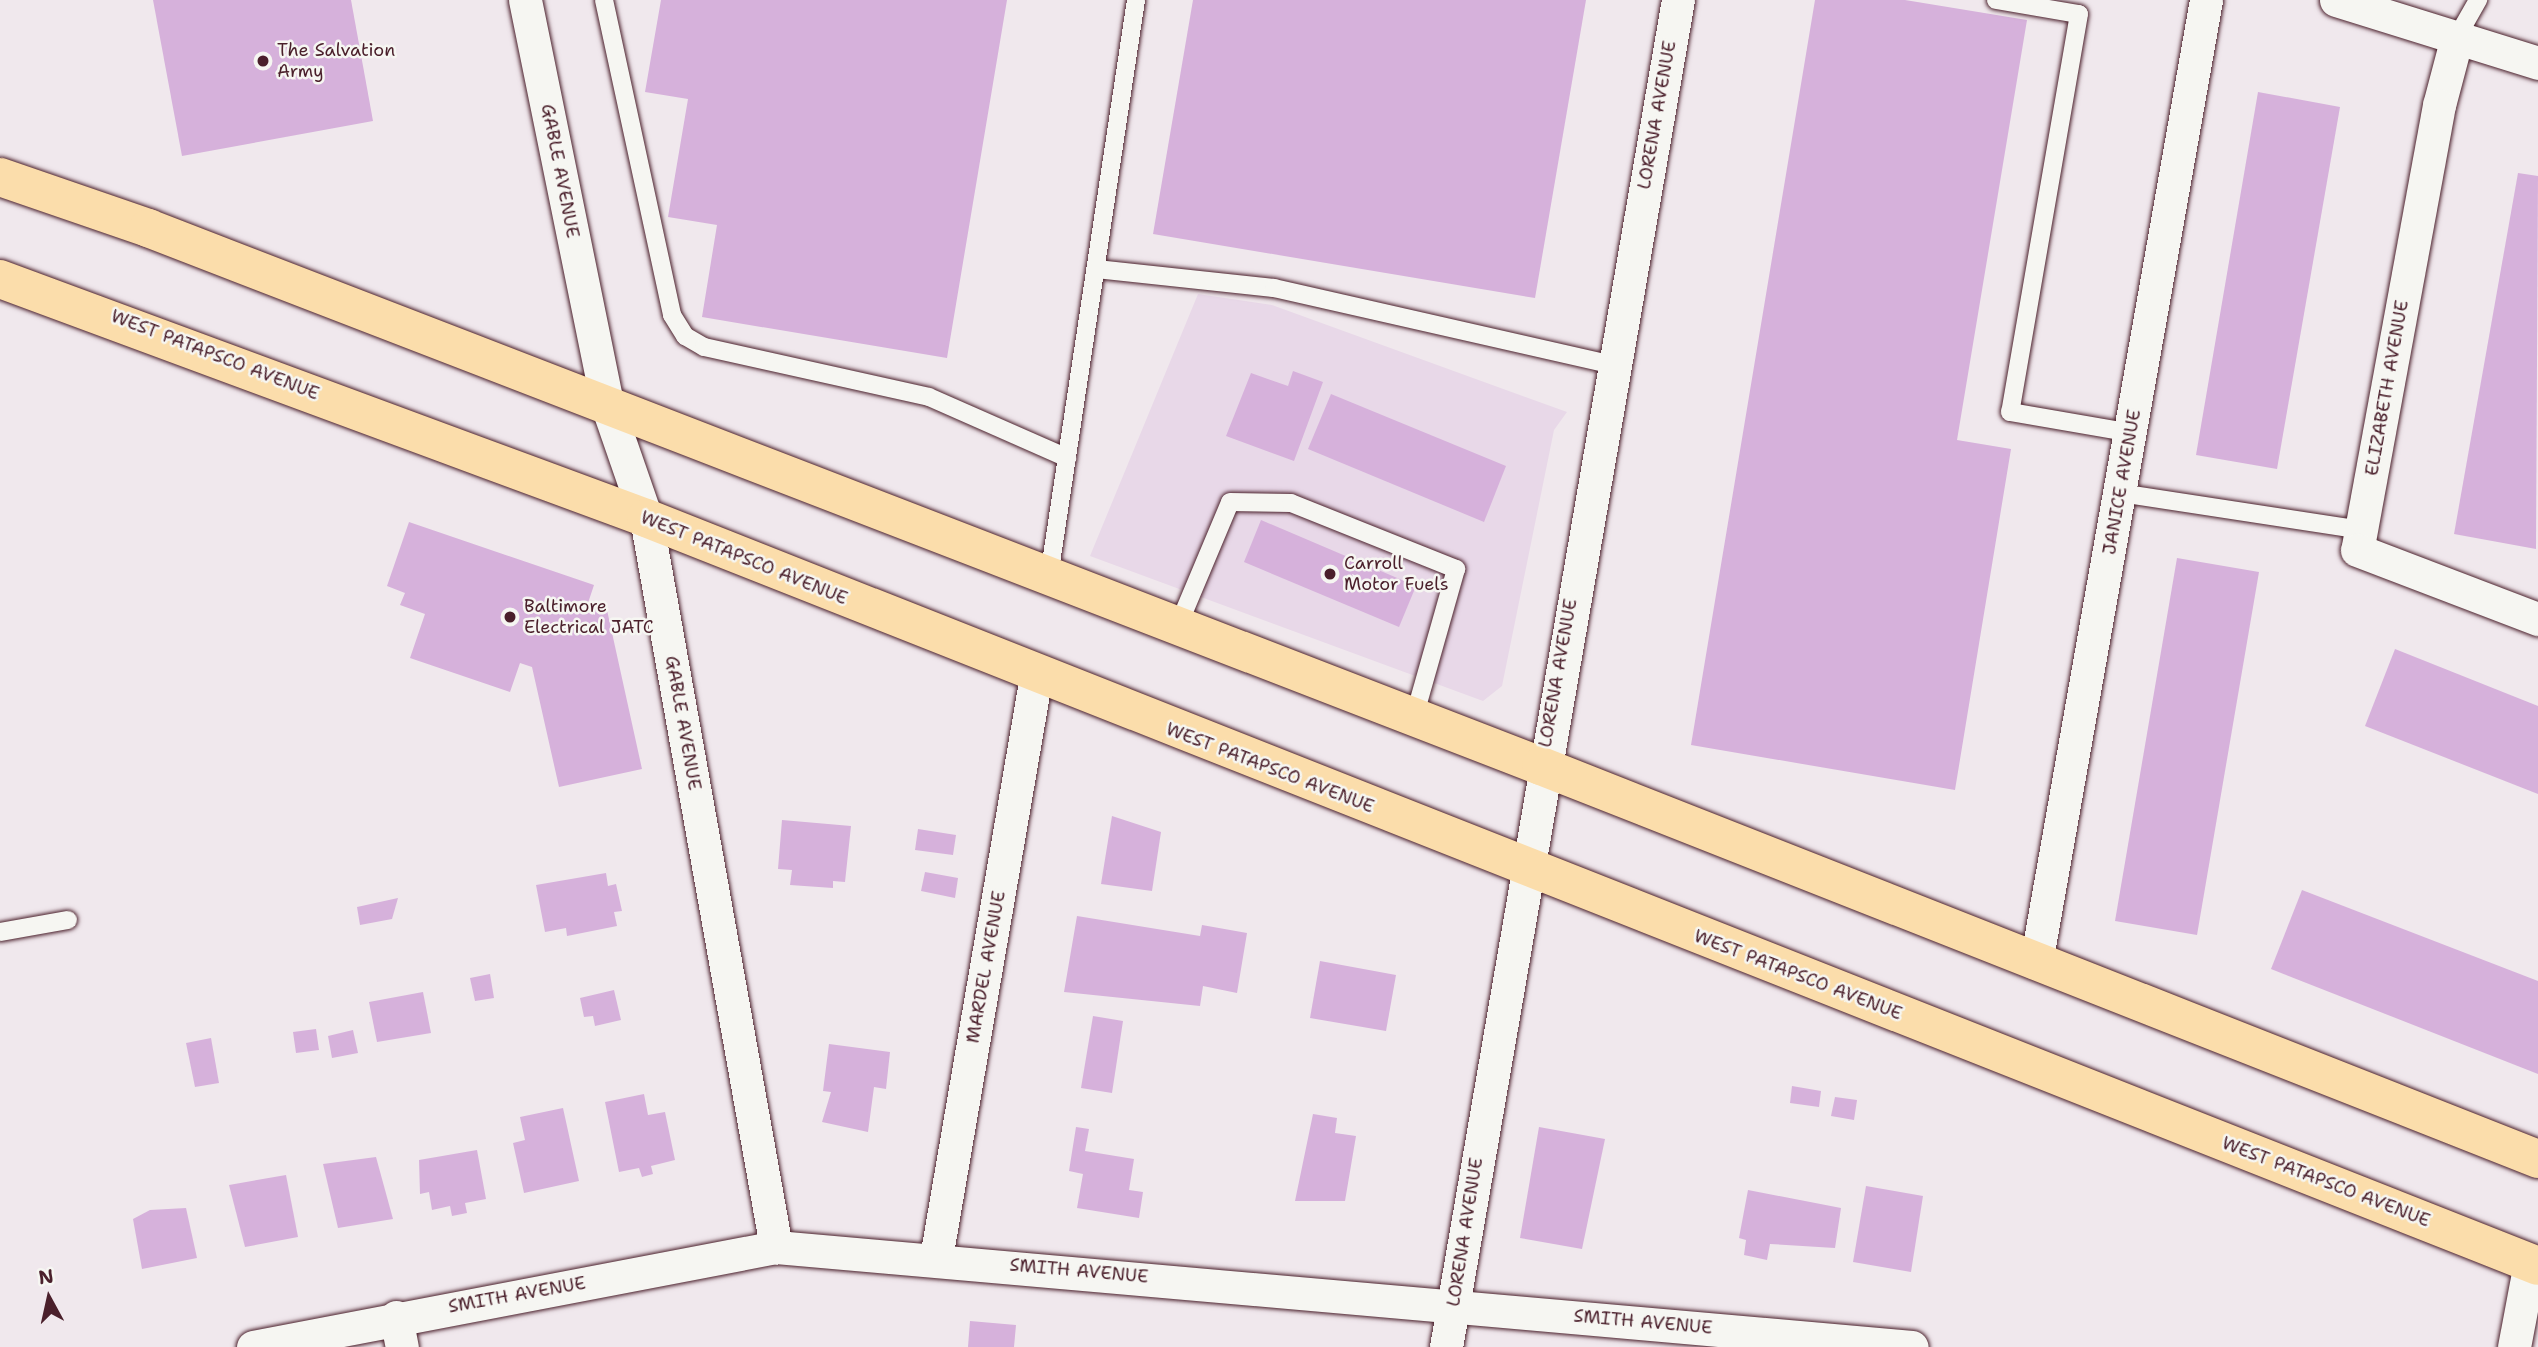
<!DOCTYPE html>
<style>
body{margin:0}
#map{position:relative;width:2538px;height:1347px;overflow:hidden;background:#f0e8ed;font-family:"Shantell Sans",sans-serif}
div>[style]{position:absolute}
.built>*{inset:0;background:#e8d8e8}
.building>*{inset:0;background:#d6b1db}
.roads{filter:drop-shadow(0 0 2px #4a1f2b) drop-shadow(0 0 2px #4a1f2b)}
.service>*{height:18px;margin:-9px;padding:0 9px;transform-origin:9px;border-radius:9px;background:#f6f6f2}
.minor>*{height:33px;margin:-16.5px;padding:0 16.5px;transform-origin:16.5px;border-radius:16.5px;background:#f6f6f2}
.primary>*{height:38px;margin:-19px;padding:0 19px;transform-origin:19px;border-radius:19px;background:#fbddab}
.dots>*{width:19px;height:19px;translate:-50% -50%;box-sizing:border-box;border:4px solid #f6f6f2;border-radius:50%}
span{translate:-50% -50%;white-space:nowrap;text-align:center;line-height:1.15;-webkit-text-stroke:5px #f6f6f2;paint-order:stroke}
.poi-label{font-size:18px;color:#4a1f2b}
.left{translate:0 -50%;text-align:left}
.street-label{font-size:18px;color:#4a1f2b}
.north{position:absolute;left:14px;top:1263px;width:70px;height:70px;-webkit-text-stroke:5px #f6f6f2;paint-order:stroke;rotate:352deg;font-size:19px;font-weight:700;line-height:28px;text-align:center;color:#4a1f2b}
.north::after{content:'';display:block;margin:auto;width:24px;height:32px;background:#4a1f2b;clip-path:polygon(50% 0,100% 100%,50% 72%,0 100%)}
</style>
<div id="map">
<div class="built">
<i style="clip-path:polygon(1198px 294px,1272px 305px,1567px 412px,1554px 430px,1502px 686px,1483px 701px,1090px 556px)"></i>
</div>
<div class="building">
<i style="clip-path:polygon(153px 0,351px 0,373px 121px,182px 156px)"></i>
<i style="clip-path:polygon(661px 0,1007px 0,947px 358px,702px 317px,717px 225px,668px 217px,688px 99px,645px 92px)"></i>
<i style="clip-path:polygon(1193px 0,1586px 0,1535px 298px,1153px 234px)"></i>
<i style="clip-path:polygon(1815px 0,1905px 0,2027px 20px,1957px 440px,2011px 449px,1955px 790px,1691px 745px)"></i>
<i style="clip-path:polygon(2258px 92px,2340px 107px,2277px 469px,2196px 455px)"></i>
<i style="clip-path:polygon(2518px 173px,2538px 176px,2536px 549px,2454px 534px)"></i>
<i style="clip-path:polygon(1293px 371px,1323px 382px,1294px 461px,1226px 436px,1251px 373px,1288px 386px)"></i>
<i style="clip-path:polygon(1331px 394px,1506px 466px,1484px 522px,1308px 449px)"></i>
<i style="clip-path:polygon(1261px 520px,1416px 586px,1399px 627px,1244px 562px)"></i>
<i style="clip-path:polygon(409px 522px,594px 585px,588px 603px,607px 610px,642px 769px,559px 787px,532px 667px,520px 663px,510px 692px,410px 658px,425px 614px,400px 605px,405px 593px,387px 586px)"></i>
<i style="clip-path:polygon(2177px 558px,2259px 572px,2197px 935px,2115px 921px)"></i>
<i style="clip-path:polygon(2395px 649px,2538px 706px,2538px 794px,2365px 726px)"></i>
<i style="clip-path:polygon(1112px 816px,1161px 832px,1152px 891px,1101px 884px)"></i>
<i style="clip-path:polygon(782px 820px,851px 826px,845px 882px,833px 881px,833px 888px,790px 885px,792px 870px,778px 869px)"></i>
<i style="clip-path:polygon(918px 829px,956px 835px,953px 855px,915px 850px)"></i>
<i style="clip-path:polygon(925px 872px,958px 878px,955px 898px,921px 891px)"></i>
<i style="clip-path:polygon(606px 873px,608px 886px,616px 884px,622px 911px,614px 912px,617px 926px,567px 936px,566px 928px,545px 932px,536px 885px)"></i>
<i style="clip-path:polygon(2302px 890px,2538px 981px,2538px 1074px,2271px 969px)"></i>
<i style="clip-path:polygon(398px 898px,392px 919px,360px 925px,357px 907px)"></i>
<i style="clip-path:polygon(1077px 916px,1200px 936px,1202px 925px,1247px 933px,1237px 993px,1203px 986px,1200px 1006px,1064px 992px)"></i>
<i style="clip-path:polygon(1320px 961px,1396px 975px,1386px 1031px,1310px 1018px)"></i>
<i style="clip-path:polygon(490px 974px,494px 998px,475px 1001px,470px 978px)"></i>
<i style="clip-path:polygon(614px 990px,621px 1020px,595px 1026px,593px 1016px,584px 1017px,580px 998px)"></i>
<i style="clip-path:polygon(423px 992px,431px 1033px,377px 1042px,369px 1002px)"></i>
<i style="clip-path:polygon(1093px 1016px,1123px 1021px,1112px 1093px,1081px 1088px)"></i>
<i style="clip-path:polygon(316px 1029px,319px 1050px,296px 1053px,293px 1032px)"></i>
<i style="clip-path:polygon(353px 1030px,358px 1053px,332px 1058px,328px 1036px)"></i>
<i style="clip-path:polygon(211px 1038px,219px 1083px,195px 1087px,186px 1043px)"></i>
<i style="clip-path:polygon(829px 1044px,890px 1052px,886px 1089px,874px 1087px,868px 1132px,822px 1122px,831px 1092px,823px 1091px)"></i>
<i style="clip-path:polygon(1792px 1086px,1821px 1091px,1819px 1107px,1790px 1103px)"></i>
<i style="clip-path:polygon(644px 1094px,648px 1115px,665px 1112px,675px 1160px,651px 1166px,653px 1174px,642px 1177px,639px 1168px,619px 1172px,605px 1102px)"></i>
<i style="clip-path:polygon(1835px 1097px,1857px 1100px,1854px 1120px,1831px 1116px)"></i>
<i style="clip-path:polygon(563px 1108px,579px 1181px,524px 1193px,513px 1143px,525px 1140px,520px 1117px)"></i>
<i style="clip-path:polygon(1313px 1114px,1337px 1118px,1335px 1133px,1356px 1136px,1345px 1201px,1295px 1201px)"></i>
<i style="clip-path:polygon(1076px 1127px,1089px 1129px,1085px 1151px,1134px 1159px,1129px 1190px,1143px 1192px,1139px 1218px,1077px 1208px,1083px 1174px,1069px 1171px)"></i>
<i style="clip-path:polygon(1539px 1127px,1605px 1139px,1582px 1249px,1520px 1238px)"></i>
<i style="clip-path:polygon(477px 1150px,486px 1199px,465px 1203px,467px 1213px,452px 1216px,450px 1206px,432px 1210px,429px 1192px,420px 1194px,419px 1160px)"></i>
<i style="clip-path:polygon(376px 1157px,393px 1219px,338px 1228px,323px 1164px)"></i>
<i style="clip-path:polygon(286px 1175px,298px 1237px,245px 1247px,229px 1185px)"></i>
<i style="clip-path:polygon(1866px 1186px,1923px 1196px,1911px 1272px,1853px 1262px)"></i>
<i style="clip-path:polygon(1748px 1190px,1841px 1208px,1835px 1248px,1770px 1244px,1767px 1260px,1744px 1255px,1746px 1240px,1739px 1238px)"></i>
<i style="clip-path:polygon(186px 1208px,197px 1258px,142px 1269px,133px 1219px,150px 1210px)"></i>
<i style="clip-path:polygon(970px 1321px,1016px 1325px,1014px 1347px,968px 1347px)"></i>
</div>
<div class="roads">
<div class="service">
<i style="left:604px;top:0;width:322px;rotate:77.8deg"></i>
<i style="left:672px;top:315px;width:25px;rotate:58deg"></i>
<i style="left:685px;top:336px;width:22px;rotate:30deg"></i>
<i style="left:704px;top:347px;width:230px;rotate:12.5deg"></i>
<i style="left:929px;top:397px;width:151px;rotate:23.8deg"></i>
<i style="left:1996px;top:0;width:84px;rotate:9.6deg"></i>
<i style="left:2079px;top:14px;width:404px;rotate:99.8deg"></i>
<i style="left:2010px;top:412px;width:123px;rotate:9.8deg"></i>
<i style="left:2457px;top:37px;width:43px;rotate:-60.4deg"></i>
<i style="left:1096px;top:269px;width:179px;rotate:6.1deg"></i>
<i style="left:1274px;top:288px;width:348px;rotate:12.8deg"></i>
<i style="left:2120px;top:493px;width:245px;rotate:8.7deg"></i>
<i style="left:1049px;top:576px;width:583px;rotate:-81.41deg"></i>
<i style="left:1178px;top:626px;width:134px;rotate:-67.2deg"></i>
<i style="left:1230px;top:502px;width:61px;rotate:0.9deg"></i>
<i style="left:1291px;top:503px;width:178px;rotate:21.8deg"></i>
<i style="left:1456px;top:569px;width:154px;rotate:105.8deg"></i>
<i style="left:0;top:932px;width:69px;rotate:-10deg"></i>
</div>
<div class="minor">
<i style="left:525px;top:0;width:416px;rotate:78.5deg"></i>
<i style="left:608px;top:408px;width:116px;rotate:70.9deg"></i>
<i style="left:646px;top:518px;width:741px;rotate:79.89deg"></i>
<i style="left:2336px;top:0;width:212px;rotate:17.3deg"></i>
<i style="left:2457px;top:37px;width:70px;rotate:104.8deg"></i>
<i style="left:2439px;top:105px;width:452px;rotate:100.4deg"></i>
<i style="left:2357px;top:550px;width:194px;rotate:20.9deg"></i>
<i style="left:2036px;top:963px;width:978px;rotate:-79.99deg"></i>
<i style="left:936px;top:1258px;width:591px;rotate:-80.25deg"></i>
<i style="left:396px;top:1317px;width:31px;rotate:79deg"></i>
<i style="left:253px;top:1347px;width:532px;rotate:-10.82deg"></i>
<i style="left:776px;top:1247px;width:1140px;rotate:5.03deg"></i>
<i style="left:1446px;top:1347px;width:1367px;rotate:-80.23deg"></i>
<i style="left:2514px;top:1347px;width:86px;rotate:-79.3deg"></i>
</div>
<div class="primary">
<i style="left:0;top:177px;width:157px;rotate:19deg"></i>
<i style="left:148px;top:228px;width:1493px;rotate:21.12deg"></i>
<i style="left:1541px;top:766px;width:1072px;rotate:21.51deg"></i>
<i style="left:0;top:279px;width:689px;rotate:20.3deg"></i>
<i style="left:646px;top:518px;width:2034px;rotate:21.57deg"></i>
</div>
</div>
<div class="dots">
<i style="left:263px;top:61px;background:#4a1f2b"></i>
<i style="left:1330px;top:574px;background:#4a1f2b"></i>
<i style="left:510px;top:617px;background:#4a1f2b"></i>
</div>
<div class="poi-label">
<span class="left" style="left:277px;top:61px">The Salvation<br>Army</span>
<span class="left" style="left:1344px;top:574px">Carroll<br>Motor Fuels</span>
<span class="left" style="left:524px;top:617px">Baltimore<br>Electrical JATC</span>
</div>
<div class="street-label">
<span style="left:1657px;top:115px;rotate:-80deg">LORENA AVENUE</span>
<span style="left:560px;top:171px;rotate:79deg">GABLE AVENUE</span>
<span style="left:215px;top:355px;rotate:21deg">WEST PATAPSCO AVENUE</span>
<span style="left:2387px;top:388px;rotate:-80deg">ELIZABETH AVENUE</span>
<span style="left:2122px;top:482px;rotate:-80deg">JANICE AVENUE</span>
<span style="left:744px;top:558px;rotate:22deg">WEST PATAPSCO AVENUE</span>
<span style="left:1558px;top:673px;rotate:-80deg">LORENA AVENUE</span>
<span style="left:683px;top:723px;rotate:80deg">GABLE AVENUE</span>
<span style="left:1270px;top:768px;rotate:21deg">WEST PATAPSCO AVENUE</span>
<span style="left:986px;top:967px;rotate:-80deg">MARDEL AVENUE</span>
<span style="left:1798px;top:975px;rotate:21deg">WEST PATAPSCO AVENUE</span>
<span style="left:2326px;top:1182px;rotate:21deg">WEST PATAPSCO AVENUE</span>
<span style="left:1465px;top:1232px;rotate:-81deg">LORENA AVENUE</span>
<span style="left:1079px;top:1271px;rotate:5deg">SMITH AVENUE</span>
<span style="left:517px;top:1295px;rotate:-10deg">SMITH AVENUE</span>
<span style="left:1643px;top:1322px;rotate:5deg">SMITH AVENUE</span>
</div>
<div class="north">N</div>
</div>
